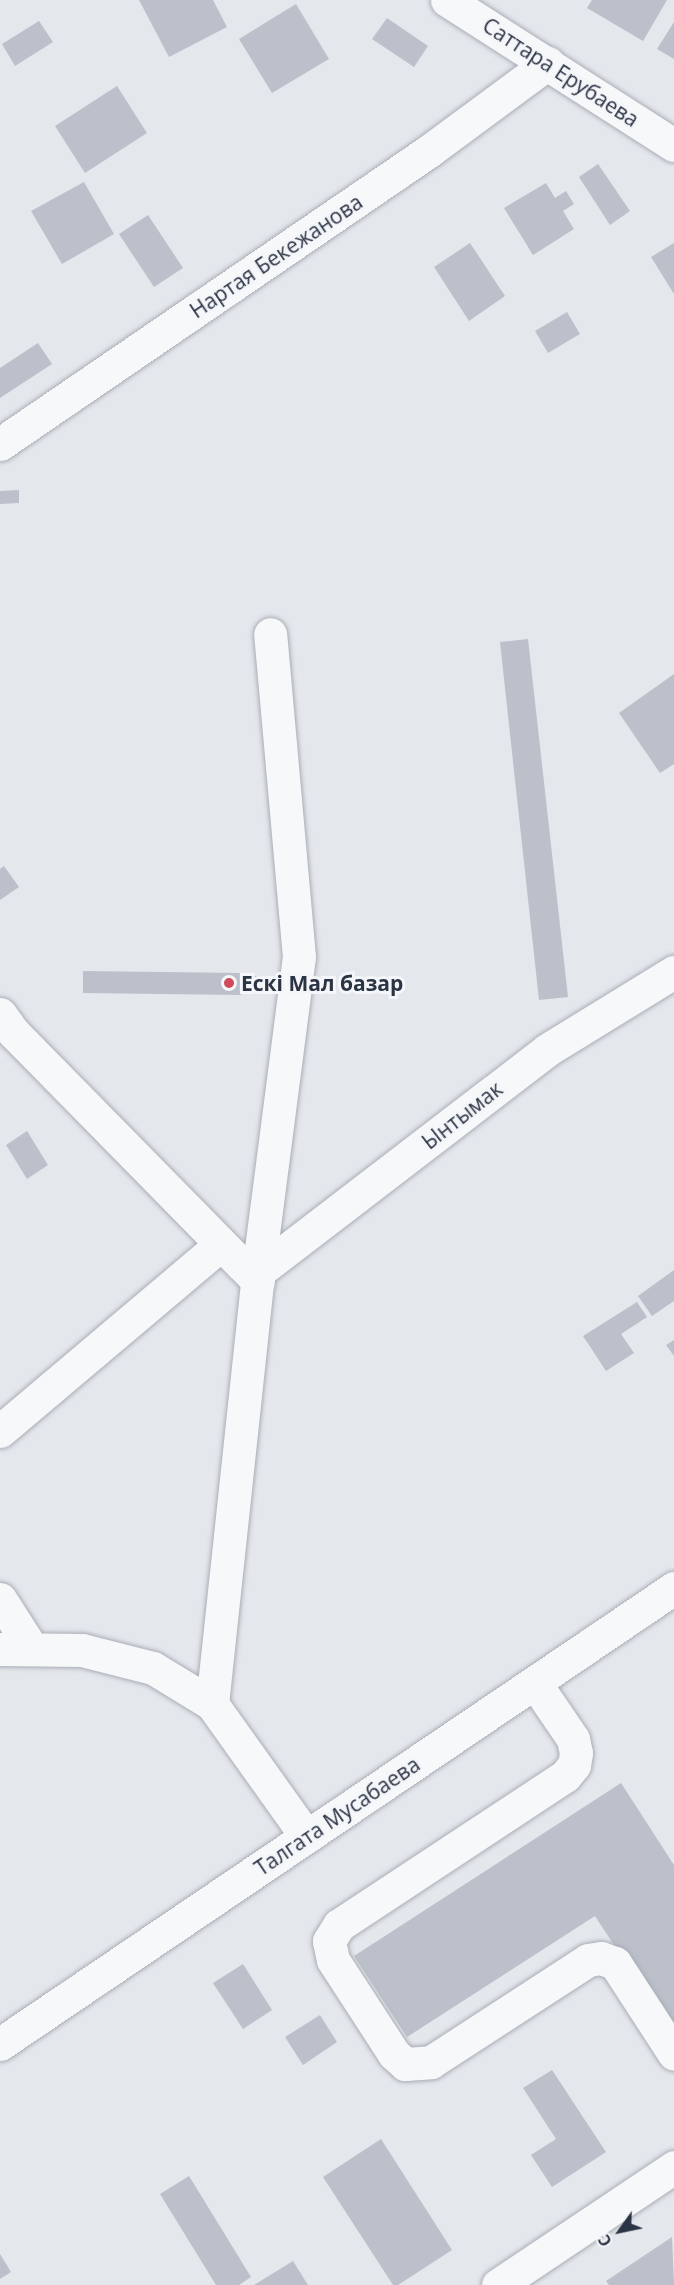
<!DOCTYPE html>
<meta charset="utf-8">
<style>
body{margin:0}
#map{position:relative;width:674px;height:2285px;overflow:hidden;background:#e4e7ec;font-family:"Open Sans",sans-serif}
div>[style]{position:absolute}
.building>*{inset:0;background:#bbc0ca}
.roads{filter:drop-shadow(0 0 2px #a9aeb7) drop-shadow(0 0 2px #a9aeb7)}
.minor>*{height:33px;margin:-16.5px;padding:0 16.5px;transform-origin:16.5px;border-radius:16.5px;background:#f7f8fa}
.dots>*{width:16px;height:16px;translate:-50% -50%;box-sizing:border-box;border:3px solid #f4f6f9;border-radius:50%}
span{translate:-50% -50%;white-space:nowrap;text-align:center;line-height:1.15;-webkit-text-stroke:6px #f4f6f9;paint-order:stroke}
.street-label{font-size:21px;color:#2b3445}
.poi-label{font-size:21px;color:#2b3445;font-weight:700}
.left{translate:0 -50%;text-align:left}
.north{position:absolute;left:590px;top:2201px;width:60px;height:60px;-webkit-text-stroke:4px #f4f6f9;paint-order:stroke;rotate:237deg;font-size:16px;font-weight:700;line-height:24px;text-align:center;color:#2b3445}
.north::after{content:'';display:block;margin:auto;width:21px;height:27px;background:#2b3445;clip-path:polygon(50% 0,100% 100%,50% 72%,0 100%)}
</style>
<div id="map">
<div class="building">
<i style="clip-path:polygon(139px 0,213px 0,227px 27px,169px 57px)"></i>
<i style="clip-path:polygon(592px 0,667px 0,643px 41px,587px 8px)"></i>
<i style="clip-path:polygon(296px 4px,329px 59px,272px 93px,239px 39px)"></i>
<i style="clip-path:polygon(387px 18px,428px 46px,414px 67px,372px 39px)"></i>
<i style="clip-path:polygon(39px 21px,53px 42px,15px 66px,2px 44px)"></i>
<i style="clip-path:polygon(674px 22px,674px 59px,657px 49px)"></i>
<i style="clip-path:polygon(117px 86px,147px 133px,85px 173px,55px 126px)"></i>
<i style="clip-path:polygon(598px 164px,630px 211px,610px 225px,579px 177px)"></i>
<i style="clip-path:polygon(84px 182px,114px 234px,62px 264px,31px 211px)"></i>
<i style="clip-path:polygon(546px 183px,555px 198px,566px 191px,574px 204px,563px 211px,574px 229px,533px 255px,504px 208px)"></i>
<i style="clip-path:polygon(148px 215px,183px 268px,154px 287px,119px 234px)"></i>
<i style="clip-path:polygon(470px 243px,505px 296px,469px 321px,434px 267px)"></i>
<i style="clip-path:polygon(674px 243px,674px 294px,651px 257px)"></i>
<i style="clip-path:polygon(567px 312px,580px 334px,548px 353px,535px 331px)"></i>
<i style="clip-path:polygon(38px 343px,52px 364px,0 398px,0 368px)"></i>
<i style="clip-path:polygon(19px 490px,19px 503px,0 504px,0 491px)"></i>
<i style="clip-path:polygon(528px 639px,568px 997px,539px 1000px,500px 642px)"></i>
<i style="clip-path:polygon(674px 674px,674px 764px,660px 773px,619px 713px)"></i>
<i style="clip-path:polygon(4px 866px,19px 887px,0 900px,0 869px)"></i>
<i style="clip-path:polygon(83px 971px,241px 973px,241px 995px,83px 993px)"></i>
<i style="clip-path:polygon(249px 976px,277px 976px,277px 992px,249px 993px)"></i>
<i style="clip-path:polygon(27px 1131px,48px 1165px,27px 1179px,6px 1145px)"></i>
<i style="clip-path:polygon(674px 1270px,674px 1301px,652px 1316px,638px 1296px)"></i>
<i style="clip-path:polygon(637px 1302px,647px 1317px,621px 1334px,634px 1353px,606px 1371px,583px 1336px)"></i>
<i style="clip-path:polygon(674px 1340px,674px 1356px,666px 1345px)"></i>
<i style="clip-path:polygon(621px 1783px,674px 1865px,674px 2037px,595px 1916px,407px 2037px,354px 1956px)"></i>
<i style="clip-path:polygon(243px 1964px,272px 2010px,243px 2029px,213px 1983px)"></i>
<i style="clip-path:polygon(320px 2015px,337px 2042px,303px 2065px,285px 2037px)"></i>
<i style="clip-path:polygon(552px 2070px,606px 2152px,552px 2187px,531px 2155px,556px 2139px,523px 2088px)"></i>
<i style="clip-path:polygon(381px 2139px,452px 2250px,398px 2285px,393px 2285px,323px 2177px)"></i>
<i style="clip-path:polygon(189px 2176px,251px 2277px,239px 2285px,216px 2285px,160px 2194px)"></i>
<i style="clip-path:polygon(672px 2237px,674px 2285px,609px 2285px,606px 2281px)"></i>
<i style="clip-path:polygon(0 2254px,11px 2272px,0 2279px)"></i>
<i style="clip-path:polygon(293px 2261px,308px 2285px,254px 2285px)"></i>
</div>
<div class="roads">
<div class="minor">
<i style="left:447px;top:0;width:269px;rotate:32.6deg"></i>
<i style="left:0;top:444px;width:520px;rotate:-34.33deg"></i>
<i style="left:429px;top:151px;width:148px;rotate:-36.5deg"></i>
<i style="left:0;top:1014px;width:24px;rotate:54deg"></i>
<i style="left:14px;top:1033px;width:348px;rotate:45.5deg"></i>
<i style="left:258px;top:1272px;width:364px;rotate:-37.5deg"></i>
<i style="left:547px;top:1050px;width:149px;rotate:-31.6deg"></i>
<i style="left:0;top:1431px;width:289px;rotate:-40.2deg"></i>
<i style="left:0;top:1599px;width:59px;rotate:57.4deg"></i>
<i style="left:0;top:1649px;width:82px;rotate:0.7deg"></i>
<i style="left:82px;top:1650px;width:73px;rotate:14.2deg"></i>
<i style="left:153px;top:1668px;width:69px;rotate:31.4deg"></i>
<i style="left:212px;top:1704px;width:162px;rotate:54.5deg"></i>
<i style="left:535px;top:1683px;width:68px;rotate:55.8deg"></i>
<i style="left:573px;top:1739px;width:14px;rotate:78deg"></i>
<i style="left:576px;top:1753px;width:12px;rotate:99deg"></i>
<i style="left:574px;top:1765px;width:14px;rotate:129deg"></i>
<i style="left:565px;top:1776px;width:271px;rotate:146.6deg"></i>
<i style="left:339px;top:1925px;width:19px;rotate:122deg"></i>
<i style="left:329px;top:1941px;width:19px;rotate:78deg"></i>
<i style="left:333px;top:1960px;width:112px;rotate:57deg"></i>
<i style="left:394px;top:2054px;width:15px;rotate:42deg"></i>
<i style="left:405px;top:2064px;width:26px;rotate:-4deg"></i>
<i style="left:431px;top:2062px;width:187px;rotate:-33deg"></i>
<i style="left:588px;top:1960px;width:13px;rotate:-9deg"></i>
<i style="left:601px;top:1958px;width:15px;rotate:20deg"></i>
<i style="left:615px;top:1963px;width:108px;rotate:57deg"></i>
<i style="left:212px;top:1704px;width:434px;rotate:-83.9deg"></i>
<i style="left:258px;top:1272px;width:318px;rotate:-82.6deg"></i>
<i style="left:299px;top:957px;width:324px;rotate:-95.1deg"></i>
<i style="left:0;top:2044px;width:814px;rotate:-34.08deg"></i>
<i style="left:498px;top:2285px;width:212px;rotate:-33.8deg"></i>
</div>
</div>
<div class="dots">
<i style="left:229px;top:983px;background:#d1495b"></i>
</div>
<div class="street-label">
<span style="left:561px;top:72px;rotate:33deg">Саттара Ерубаева</span>
<span style="left:276px;top:256px;rotate:-34deg">Нартая Бекежанова</span>
<span style="left:462px;top:1115px;rotate:-38deg">Ынтымак</span>
<span style="left:337px;top:1816px;rotate:-34deg">Талгата Мусабаева</span>
</div>
<div class="poi-label">
<span class="left" style="left:241px;top:983px">Ескі Мал базар</span>
</div>
<div class="north">С</div>
</div>
